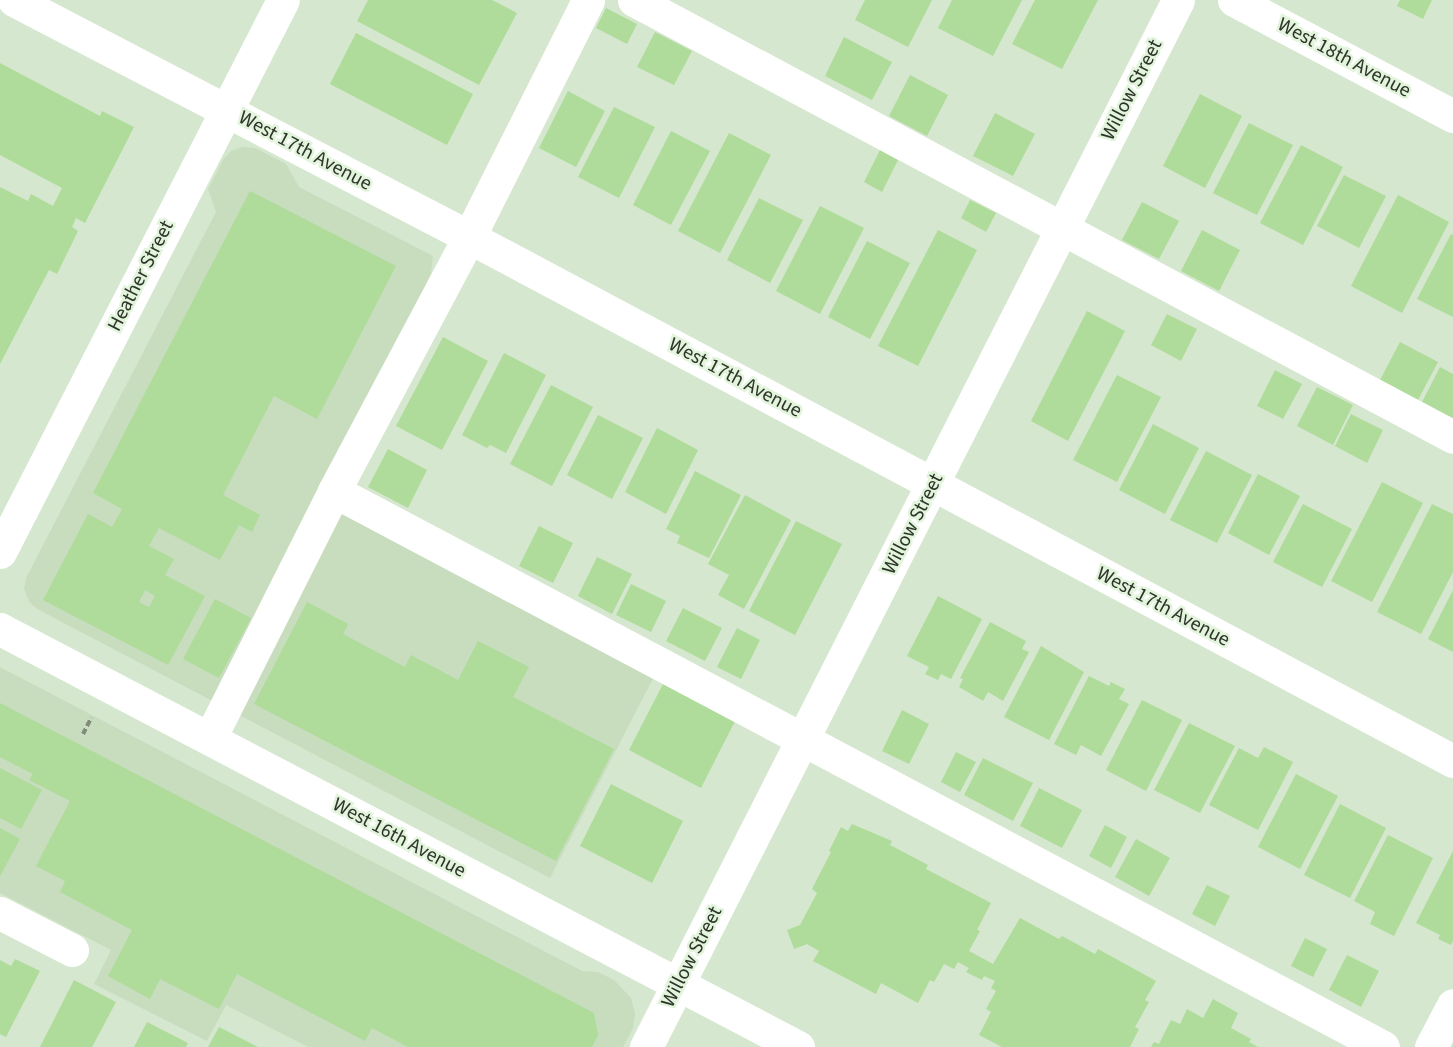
<!DOCTYPE html>
<style>
body{margin:0}
#map{position:relative;width:1453px;height:1047px;overflow:hidden;background:#d5e7ce;font-family:"Source Sans 3",sans-serif}
div>[style]{position:absolute}
.built>*{inset:0;background:#c7ddbe}
.building>*{inset:0;background:#afdb9b}
.path>*{height:4px;margin-top:-2px;transform-origin:0;background:repeating-linear-gradient(90deg,#808c7b 0 6px,transparent 0 9px)}
.minor>*{height:33px;margin:-16.5px;padding:0 16.5px;transform-origin:16.5px;border-radius:16.5px;background:#fff}
span{translate:-50% -50%;white-space:nowrap;text-align:center;line-height:1.15;-webkit-text-stroke:5px #e2f4db;paint-order:stroke}
.street-label{font-size:20px;color:#2d342a}
</style>
<div id="map">
<div class="built">
<i style="clip-path:polygon(243px 147px,255px 148px,286px 164px,299px 187px,433px 256px,431px 273px,334px 491px,660px 665px,550px 878px,39px 610px,30px 603px,24px 589px,26px 578px,216px 212px,208px 189px,223px 160px,231px 151px)"></i>
<i style="clip-path:polygon(0 667px,582px 971px,598px 972px,614px 980px,631px 998px,635px 1014px,633px 1028px,623px 1047px,308px 1047px,226px 1005px,207px 1041px,94px 984px,111px 950px,0 893px)"></i>
</div>
<div class="building">
<i style="clip-path:polygon(368px 0,492px 0,517px 13px,479px 85px,357px 21px)"></i>
<i style="clip-path:polygon(865px 0,932px 0,908px 47px,855px 20px)"></i>
<i style="clip-path:polygon(952px 0,1022px 0,993px 56px,938px 28px)"></i>
<i style="clip-path:polygon(1035px 0,1098px 0,1062px 69px,1012px 44px)"></i>
<i style="clip-path:polygon(1400px 0,1432px 0,1423px 19px,1397px 6px)"></i>
<i style="clip-path:polygon(606px 8px,637px 24px,627px 44px,596px 28px)"></i>
<i style="clip-path:polygon(655px 32px,692px 51px,674px 85px,637px 67px)"></i>
<i style="clip-path:polygon(356px 33px,473px 94px,447px 145px,330px 84px)"></i>
<i style="clip-path:polygon(844px 37px,892px 62px,872px 100px,825px 76px)"></i>
<i style="clip-path:polygon(0 63px,100px 116px,102px 111px,134px 127px,85px 223px,76px 218px,72px 227px,78px 231px,57px 274px,49px 270px,0 364px,0 187px,28px 201px,31px 194px,53px 206px,62px 188px,0 155px)"></i>
<i style="clip-path:polygon(910px 75px,948px 95px,927px 136px,889px 116px)"></i>
<i style="clip-path:polygon(568px 91px,605px 111px,576px 167px,539px 148px)"></i>
<i style="clip-path:polygon(1200px 94px,1242px 116px,1205px 188px,1163px 166px)"></i>
<i style="clip-path:polygon(614px 107px,655px 127px,619px 198px,578px 177px)"></i>
<i style="clip-path:polygon(995px 113px,1035px 134px,1013px 176px,973px 156px)"></i>
<i style="clip-path:polygon(1249px 123px,1293px 145px,1257px 215px,1213px 193px)"></i>
<i style="clip-path:polygon(671px 131px,710px 151px,671px 225px,633px 205px)"></i>
<i style="clip-path:polygon(729px 133px,771px 155px,720px 253px,678px 231px)"></i>
<i style="clip-path:polygon(1301px 145px,1343px 167px,1303px 245px,1260px 223px)"></i>
<i style="clip-path:polygon(880px 150px,898px 160px,882px 192px,864px 182px)"></i>
<i style="clip-path:polygon(1344px 175px,1386px 196px,1359px 248px,1317px 226px)"></i>
<i style="clip-path:polygon(evenodd,250px 191px,396px 266px,317px 419px,274px 396px,223px 495px,260px 515px,252px 532px,239px 525px,220px 560px,159px 528px,149px 546px,174px 559px,165px 575px,205px 596px,168px 665px,43px 600px,88px 514px,112px 527px,122px 509px,93px 493px,250px 191px,145px 590px,155px 596px,149px 607px,139px 602px,145px 590px)"></i>
<i style="clip-path:polygon(1398px 195px,1449px 222px,1402px 313px,1351px 286px)"></i>
<i style="clip-path:polygon(759px 198px,803px 220px,770px 283px,727px 260px)"></i>
<i style="clip-path:polygon(970px 200px,996px 213px,986px 232px,961px 218px)"></i>
<i style="clip-path:polygon(1142px 202px,1179px 221px,1159px 259px,1122px 240px)"></i>
<i style="clip-path:polygon(820px 206px,864px 228px,820px 314px,776px 291px)"></i>
<i style="clip-path:polygon(938px 230px,977px 250px,918px 366px,878px 346px)"></i>
<i style="clip-path:polygon(1202px 230px,1240px 250px,1219px 291px,1181px 271px)"></i>
<i style="clip-path:polygon(1451px 234px,1453px 235px,1453px 317px,1417px 299px)"></i>
<i style="clip-path:polygon(867px 241px,910px 263px,870px 339px,828px 317px)"></i>
<i style="clip-path:polygon(1087px 311px,1125px 331px,1068px 441px,1031px 421px)"></i>
<i style="clip-path:polygon(1167px 314px,1197px 329px,1181px 361px,1151px 345px)"></i>
<i style="clip-path:polygon(443px 337px,488px 361px,442px 450px,396px 426px)"></i>
<i style="clip-path:polygon(1400px 342px,1438px 362px,1418px 400px,1380px 380px)"></i>
<i style="clip-path:polygon(504px 353px,546px 375px,506px 453px,490px 445px,487px 448px,462px 435px)"></i>
<i style="clip-path:polygon(1440px 367px,1453px 374px,1453px 418px,1422px 402px)"></i>
<i style="clip-path:polygon(1275px 370px,1302px 384px,1283px 419px,1257px 406px)"></i>
<i style="clip-path:polygon(1117px 375px,1161px 397px,1117px 482px,1073px 460px)"></i>
<i style="clip-path:polygon(551px 385px,593px 407px,552px 486px,510px 464px)"></i>
<i style="clip-path:polygon(1317px 387px,1353px 405px,1333px 445px,1297px 426px)"></i>
<i style="clip-path:polygon(1351px 414px,1383px 430px,1367px 463px,1335px 446px)"></i>
<i style="clip-path:polygon(598px 415px,643px 438px,612px 499px,567px 475px)"></i>
<i style="clip-path:polygon(1153px 424px,1199px 448px,1165px 514px,1119px 490px)"></i>
<i style="clip-path:polygon(657px 428px,698px 450px,666px 514px,625px 492px)"></i>
<i style="clip-path:polygon(388px 449px,427px 470px,408px 508px,368px 487px)"></i>
<i style="clip-path:polygon(1206px 451px,1252px 475px,1217px 543px,1170px 520px)"></i>
<i style="clip-path:polygon(695px 471px,741px 495px,709px 558px,677px 543px,680px 536px,666px 529px)"></i>
<i style="clip-path:polygon(1258px 474px,1300px 496px,1269px 555px,1228px 533px)"></i>
<i style="clip-path:polygon(1382px 482px,1423px 503px,1372px 602px,1331px 581px)"></i>
<i style="clip-path:polygon(745px 495px,791px 520px,744px 609px,718px 595px,729px 575px,708px 564px)"></i>
<i style="clip-path:polygon(1303px 504px,1352px 529px,1322px 587px,1273px 562px)"></i>
<i style="clip-path:polygon(1432px 504px,1453px 514px,1453px 572px,1421px 634px,1377px 612px)"></i>
<i style="clip-path:polygon(796px 521px,842px 544px,795px 635px,749px 611px)"></i>
<i style="clip-path:polygon(539px 526px,573px 543px,553px 583px,519px 566px)"></i>
<i style="clip-path:polygon(597px 557px,632px 574px,612px 614px,578px 596px)"></i>
<i style="clip-path:polygon(631px 584px,666px 601px,651px 632px,616px 615px)"></i>
<i style="clip-path:polygon(1453px 590px,1453px 652px,1428px 639px)"></i>
<i style="clip-path:polygon(938px 596px,982px 619px,951px 679px,941px 674px,938px 680px,925px 674px,929px 667px,907px 656px)"></i>
<i style="clip-path:polygon(215px 599px,251px 618px,219px 678px,183px 659px)"></i>
<i style="clip-path:polygon(307px 602px,348px 624px,343px 634px,405px 667px,411px 655px,458px 680px,478px 641px,529px 667px,513px 697px,614px 749px,556px 861px,254px 704px)"></i>
<i style="clip-path:polygon(683px 608px,722px 628px,705px 661px,666px 641px)"></i>
<i style="clip-path:polygon(990px 622px,1026px 641px,1022px 649px,1029px 652px,1003px 701px,988px 692px,983px 701px,959px 687px,963px 679px,960px 678px)"></i>
<i style="clip-path:polygon(737px 628px,760px 640px,741px 679px,717px 667px)"></i>
<i style="clip-path:polygon(1041px 646px,1084px 672px,1049px 740px,1004px 717px)"></i>
<i style="clip-path:polygon(1089px 676px,1109px 686px,1111px 682px,1125px 689px,1119px 699px,1129px 704px,1101px 756px,1081px 745px,1076px 755px,1054px 744px)"></i>
<i style="clip-path:polygon(663px 684px,735px 721px,701px 788px,629px 750px)"></i>
<i style="clip-path:polygon(1142px 700px,1182px 720px,1146px 791px,1106px 770px)"></i>
<i style="clip-path:polygon(0 703px,594px 1013px,598px 1035px,592px 1047px,408px 1047px,372px 1028px,365px 1041px,237px 974px,219px 1009px,160px 979px,150px 999px,108px 976px,132px 930px,60px 892px,65px 881px,36px 866px,70px 801px,29px 780px,33px 774px,0 757px)"></i>
<i style="clip-path:polygon(902px 710px,929px 724px,909px 764px,882px 751px)"></i>
<i style="clip-path:polygon(1189px 723px,1235px 746px,1200px 813px,1154px 790px)"></i>
<i style="clip-path:polygon(1264px 747px,1293px 762px,1258px 830px,1209px 805px,1239px 748px,1258px 758px)"></i>
<i style="clip-path:polygon(956px 752px,976px 762px,960px 792px,941px 782px)"></i>
<i style="clip-path:polygon(983px 758px,1033px 783px,1013px 821px,964px 795px)"></i>
<i style="clip-path:polygon(0 768px,42px 790px,21px 829px,0 818px)"></i>
<i style="clip-path:polygon(1296px 774px,1338px 796px,1300px 869px,1258px 847px)"></i>
<i style="clip-path:polygon(611px 784px,683px 821px,652px 883px,580px 846px)"></i>
<i style="clip-path:polygon(1039px 788px,1082px 810px,1062px 848px,1020px 826px)"></i>
<i style="clip-path:polygon(1340px 804px,1386px 828px,1350px 898px,1304px 875px)"></i>
<i style="clip-path:polygon(852px 824px,892px 841px,890px 845px,928px 865px,926px 869px,991px 903px,977px 930px,980px 931px,969px 951px,993px 964px,1020px 918px,1059px 939px,1062px 936px,1095px 954px,1098px 949px,1156px 981px,1145px 1000px,1149px 1002px,1135px 1027px,1139px 1029px,1130px 1047px,1002px 1047px,979px 1035px,991px 1012px,986px 1009px,996px 991px,991px 988px,995px 981px,984px 976px,982px 980px,966px 972px,969px 968px,958px 962px,954px 969px,944px 964px,934px 982px,930px 980px,918px 1003px,881px 983px,876px 994px,813px 961px,819px 951px,807px 944px,794px 949px,787px 930px,800px 925px,817px 893px,812px 889px,831px 852px,829px 851px,841px 827px,848px 831px)"></i>
<i style="clip-path:polygon(1105px 825px,1127px 837px,1111px 868px,1089px 856px)"></i>
<i style="clip-path:polygon(0 828px,20px 839px,0 876px)"></i>
<i style="clip-path:polygon(1388px 835px,1433px 858px,1394px 936px,1370px 924px,1375px 912px,1354px 901px)"></i>
<i style="clip-path:polygon(1136px 839px,1170px 858px,1149px 896px,1115px 877px)"></i>
<i style="clip-path:polygon(1453px 851px,1453px 941px,1451px 945px,1438px 939px,1440px 935px,1416px 923px)"></i>
<i style="clip-path:polygon(1207px 885px,1230px 896px,1215px 926px,1192px 914px)"></i>
<i style="clip-path:polygon(1305px 938px,1327px 949px,1313px 977px,1291px 966px)"></i>
<i style="clip-path:polygon(1347px 955px,1379px 971px,1361px 1007px,1329px 990px)"></i>
<i style="clip-path:polygon(15px 959px,40px 971px,6px 1037px,0 1034px,0 960px,11px 966px)"></i>
<i style="clip-path:polygon(74px 980px,116px 1002px,92px 1047px,40px 1047px)"></i>
<i style="clip-path:polygon(1213px 999px,1238px 1013px,1231px 1028px,1251px 1039px,1249px 1042px,1258px 1047px,1151px 1047px,1154px 1042px,1159px 1044px,1171px 1020px,1180px 1024px,1187px 1009px,1203px 1018px)"></i>
<i style="clip-path:polygon(147px 1022px,188px 1043px,186px 1047px,134px 1047px)"></i>
<i style="clip-path:polygon(219px 1027px,258px 1047px,208px 1047px)"></i>
</div>
<div class="path">
<i style="left:83px;top:734px;width:18px;rotate:-63deg"></i>
</div>
<div class="minor">
<i style="left:14px;top:0;width:513px;rotate:27.51deg"></i>
<i style="left:469px;top:237px;width:1115px;rotate:28.04deg"></i>
<i style="left:634px;top:0;width:928px;rotate:28.08deg"></i>
<i style="left:1234px;top:0;width:248px;rotate:27.9deg"></i>
<i style="left:334px;top:491px;width:1187px;rotate:27.92deg"></i>
<i style="left:0;top:552px;width:620px;rotate:-62.86deg"></i>
<i style="left:0;top:629px;width:901px;rotate:27.65deg"></i>
<i style="left:210px;top:738px;width:276px;rotate:-63.3deg"></i>
<i style="left:334px;top:491px;width:288px;rotate:-62deg"></i>
<i style="left:469px;top:237px;width:265px;rotate:-63.3deg"></i>
<i style="left:0;top:913px;width:81px;rotate:27.2deg"></i>
<i style="left:646px;top:1047px;width:1174px;rotate:-63.06deg"></i>
<i style="left:1431px;top:1047px;width:47px;rotate:-62.4deg"></i>
</div>
<div class="street-label">
<span style="left:1344px;top:58px;rotate:28deg">West 18th Avenue</span>
<span style="left:1132px;top:90px;rotate:-63deg">Willow Street</span>
<span style="left:305px;top:151px;rotate:28deg">West 17th Avenue</span>
<span style="left:141px;top:276px;rotate:-63deg">Heather Street</span>
<span style="left:735px;top:378px;rotate:28deg">West 17th Avenue</span>
<span style="left:913px;top:524px;rotate:-63deg">Willow Street</span>
<span style="left:1163px;top:607px;rotate:28deg">West 17th Avenue</span>
<span style="left:399px;top:838px;rotate:28deg">West 16th Avenue</span>
<span style="left:692px;top:957px;rotate:-63deg">Willow Street</span>
</div>
</div>
